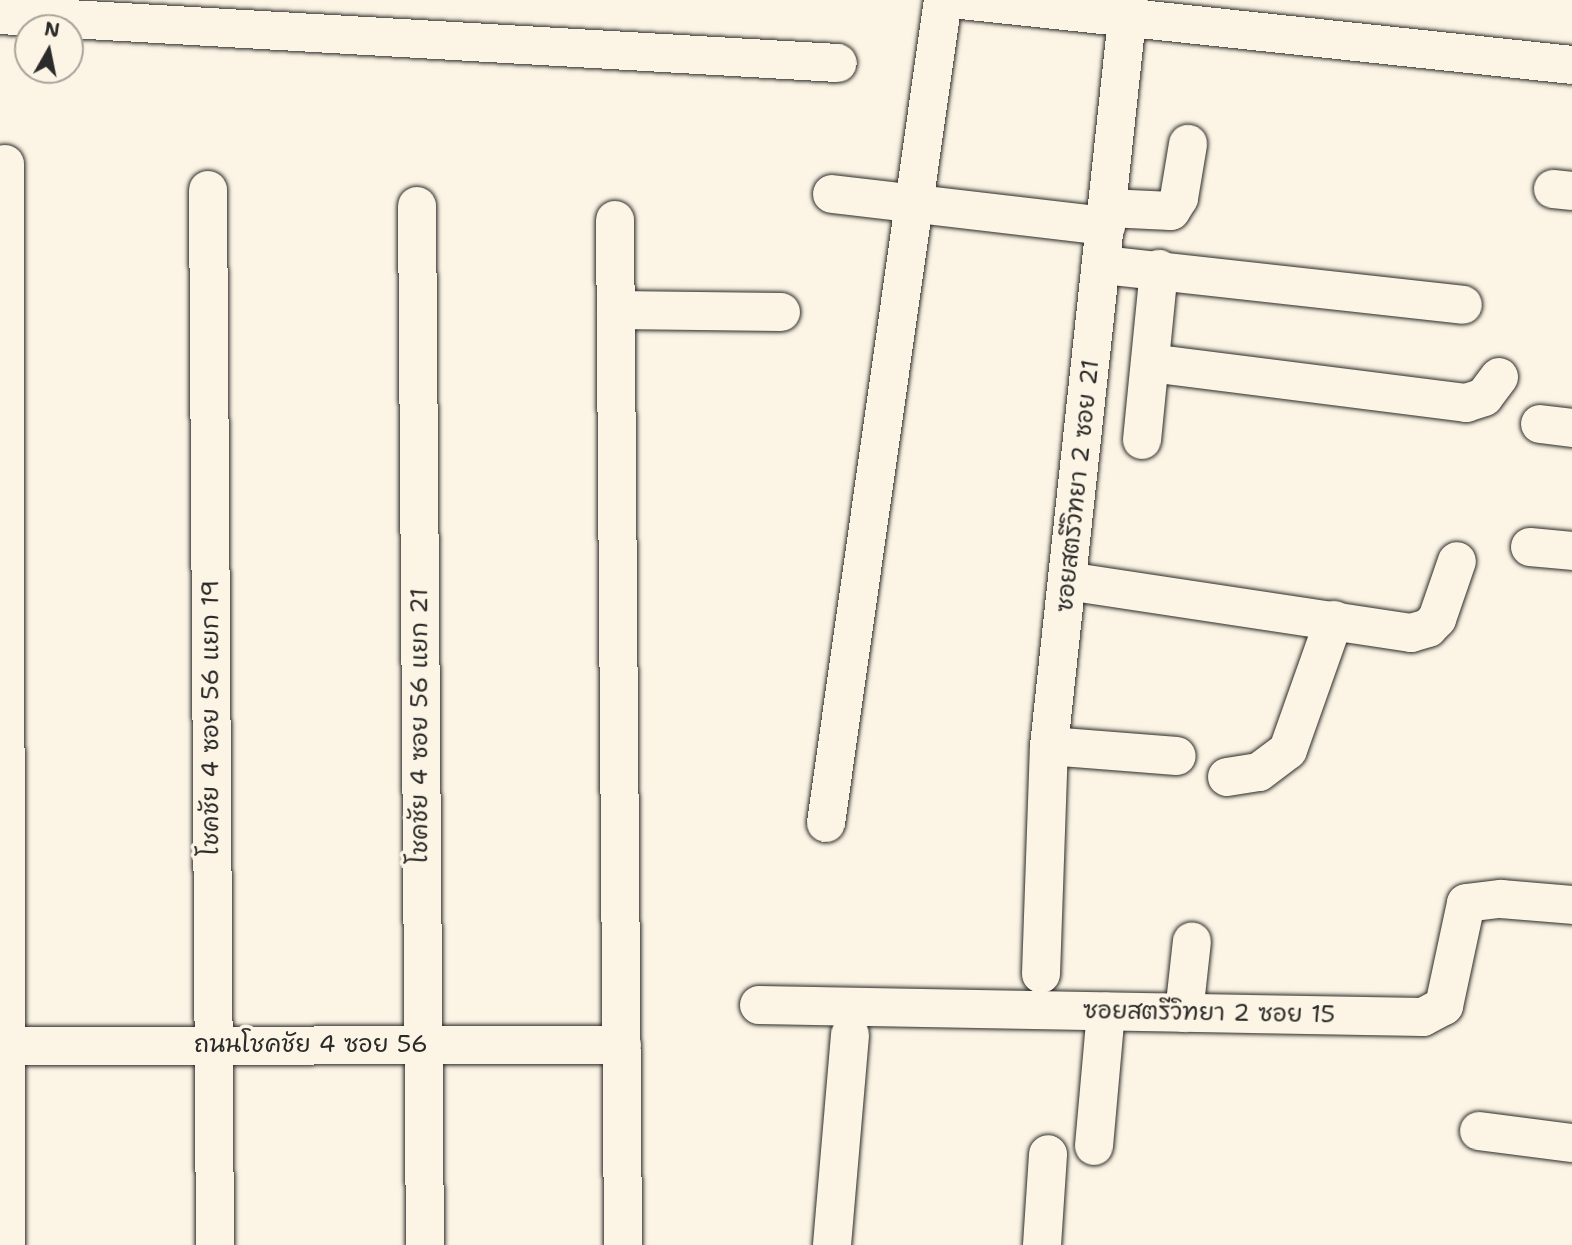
<!DOCTYPE html>
<meta charset="utf-8">
<style>
body{margin:0}
#map{position:relative;width:1572px;height:1245px;overflow:hidden;background:#fcf5e5;font-family:"Shantell Sans","Playpen Sans Thai",sans-serif}
div>[style]{position:absolute}
.roads{filter:drop-shadow(0 0 2px #2b2b2b) drop-shadow(0 0 2px #2b2b2b)}
.minor>*{height:38px;margin:-19px;padding:0 19px;transform-origin:19px;border-radius:19px;background:#fcf5e5}
span{translate:-50% -50%;white-space:nowrap;text-align:center;line-height:1.15;-webkit-text-stroke:7px #fcf5e5;paint-order:stroke}
.street-label{font-size:24px;color:#2b2b2b}
.north{position:absolute;left:14px;top:14px;width:70px;height:70px;box-sizing:border-box;background:#fcf5e5;border:2px solid #a8a49b;border-radius:50%;rotate:9deg;font-size:19px;font-weight:700;line-height:28px;text-align:center;color:#2b2b2b}
.north::after{content:'';display:block;margin:auto;width:24px;height:32px;background:#2b2b2b;clip-path:polygon(50% 0,100% 100%,50% 72%,0 100%)}
</style>
<div id="map">
<div class="roads">
<div class="minor">
<i style="left:961px;top:0;width:614px;rotate:6.07deg"></i>
<i style="left:0;top:15px;width:839px;rotate:3.28deg"></i>
<i style="left:5px;top:164px;width:1081px;rotate:89.95deg"></i>
<i style="left:1553px;top:189px;width:19px;rotate:6deg"></i>
<i style="left:208px;top:190px;width:1055px;rotate:89.62deg"></i>
<i style="left:832px;top:194px;width:276px;rotate:6.7deg"></i>
<i style="left:417px;top:206px;width:1039px;rotate:89.56deg"></i>
<i style="left:1108px;top:208px;width:63px;rotate:2.7deg"></i>
<i style="left:1171px;top:211px;width:15px;rotate:-58deg"></i>
<i style="left:1179px;top:198px;width:55px;rotate:-80.5deg"></i>
<i style="left:615px;top:220px;width:1025px;rotate:89.55deg"></i>
<i style="left:1103px;top:265px;width:362px;rotate:6.3deg"></i>
<i style="left:616px;top:310px;width:165px;rotate:0.7deg"></i>
<i style="left:1150px;top:363px;width:319px;rotate:7.2deg"></i>
<i style="left:1466px;top:403px;width:19px;rotate:-18deg"></i>
<i style="left:1484px;top:397px;width:25px;rotate:-53deg"></i>
<i style="left:1540px;top:424px;width:32px;rotate:7deg"></i>
<i style="left:1142px;top:440px;width:172px;rotate:-84.3deg"></i>
<i style="left:1530px;top:547px;width:42px;rotate:5.4deg"></i>
<i style="left:1067px;top:581px;width:348px;rotate:8.6deg"></i>
<i style="left:1411px;top:633px;width:18px;rotate:-16deg"></i>
<i style="left:1428px;top:628px;width:13px;rotate:-45deg"></i>
<i style="left:1437px;top:619px;width:61px;rotate:-71deg"></i>
<i style="left:1049px;top:746px;width:128px;rotate:4.5deg"></i>
<i style="left:1227px;top:777px;width:32px;rotate:-9deg"></i>
<i style="left:1259px;top:772px;width:36px;rotate:-37deg"></i>
<i style="left:1288px;top:750px;width:138px;rotate:-70.5deg"></i>
<i style="left:826px;top:823px;width:831px;rotate:-81.91deg"></i>
<i style="left:1041px;top:974px;width:228px;rotate:-88deg"></i>
<i style="left:1049px;top:746px;width:750px;rotate:-83.88deg"></i>
<i style="left:759px;top:1005px;width:664px;rotate:1.04deg"></i>
<i style="left:1423px;top:1017px;width:24px;rotate:-28deg"></i>
<i style="left:1444px;top:1006px;width:105px;rotate:-77.9deg"></i>
<i style="left:1466px;top:903px;width:35px;rotate:-7deg"></i>
<i style="left:1501px;top:899px;width:71px;rotate:4.8deg"></i>
<i style="left:1184px;top:1013px;width:72px;rotate:-83.7deg"></i>
<i style="left:0;top:1046px;width:622px;rotate:-0.09deg"></i>
<i style="left:1479px;top:1131px;width:94px;rotate:7.4deg"></i>
<i style="left:1094px;top:1146px;width:135px;rotate:-84.9deg"></i>
<i style="left:832px;top:1245px;width:211px;rotate:-85.1deg"></i>
<i style="left:1042px;top:1245px;width:91px;rotate:-86.2deg"></i>
</div>
</div>
<div class="street-label">
<span style="left:1078px;top:486px;rotate:-84deg">ซอยสตรีวิทยา 2 ซอย 21</span>
<span style="left:211px;top:718px;rotate:-90deg">โชคชัย 4 ซอย 56 แยก 19</span>
<span style="left:420px;top:726px;rotate:-90deg">โชคชัย 4 ซอย 56 แยก 21</span>
<span style="left:1209px;top:1013px;rotate:1deg">ซอยสตรีวิทยา 2 ซอย 15</span>
<span style="left:311px;top:1045px">ถนนโชคชัย 4 ซอย 56</span>
</div>
<div class="north">N</div>
</div>
